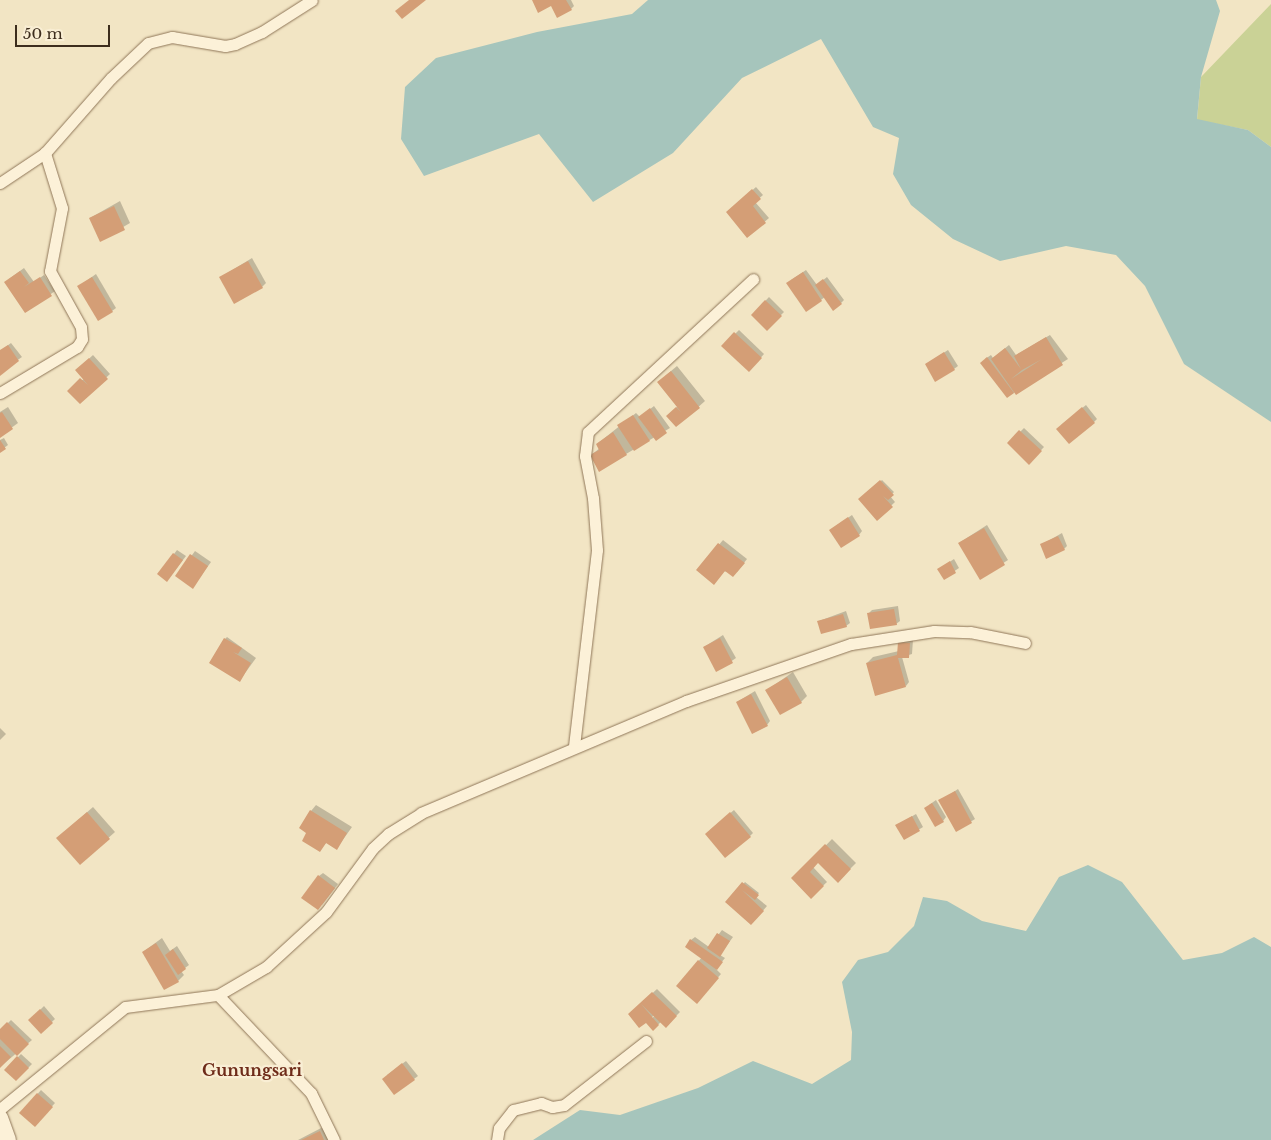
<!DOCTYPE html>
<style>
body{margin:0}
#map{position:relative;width:1271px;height:1140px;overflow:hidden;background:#f2e5c4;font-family:"Libre Baskerville",serif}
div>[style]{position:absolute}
.green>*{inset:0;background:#cad296}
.water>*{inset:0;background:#a6c5bc}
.shadow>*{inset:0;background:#0003}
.building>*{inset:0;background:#d49e76}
.roads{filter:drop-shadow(0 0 1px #8f7658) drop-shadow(0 0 1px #8f7658)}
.street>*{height:11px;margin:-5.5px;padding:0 5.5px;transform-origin:5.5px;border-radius:5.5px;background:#fcf1d8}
.secondary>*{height:16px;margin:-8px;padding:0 8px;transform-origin:8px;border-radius:8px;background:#fcf1d8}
span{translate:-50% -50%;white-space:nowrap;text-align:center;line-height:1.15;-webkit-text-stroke:4.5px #f9eed4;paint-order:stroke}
.quarter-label{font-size:16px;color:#6e2b19;font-weight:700}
.scale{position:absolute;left:15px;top:25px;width:95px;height:22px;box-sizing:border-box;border:2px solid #3d2d1d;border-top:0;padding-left:6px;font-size:15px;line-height:18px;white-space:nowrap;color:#3d2d1d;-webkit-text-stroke:4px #f9eed4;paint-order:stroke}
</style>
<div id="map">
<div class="green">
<i style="clip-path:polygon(1271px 4px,1271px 147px,1248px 130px,1197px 120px,1201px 77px)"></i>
</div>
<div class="water">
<i style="clip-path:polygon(648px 0,1216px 0,1220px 11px,1201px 77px,1197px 119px,1248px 130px,1271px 147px,1271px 422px,1184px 364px,1145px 286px,1116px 255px,1066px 246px,1000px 261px,953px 239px,911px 205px,893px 174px,899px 138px,873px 127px,821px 39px,742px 78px,673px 153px,593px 202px,539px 134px,424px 176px,401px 139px,405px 87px,436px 58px,537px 32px,632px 14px)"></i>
<i style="clip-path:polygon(1088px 865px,1122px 882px,1183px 960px,1222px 953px,1254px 937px,1271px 947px,1271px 1140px,533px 1140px,580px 1110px,620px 1115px,698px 1088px,753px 1061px,812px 1084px,851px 1060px,852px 1032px,842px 982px,858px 960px,888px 952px,914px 926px,923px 897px,947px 901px,982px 921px,1026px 931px,1059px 877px)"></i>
</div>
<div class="shadow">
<i style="clip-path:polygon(533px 0,571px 0,574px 6px,571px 9px)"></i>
<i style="clip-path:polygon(756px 187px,763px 195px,755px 202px,769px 218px,747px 237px,731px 209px)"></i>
<i style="clip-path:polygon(120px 201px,130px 223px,101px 240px,90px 218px)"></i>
<i style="clip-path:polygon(252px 258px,266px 283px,262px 287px,221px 277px)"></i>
<i style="clip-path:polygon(24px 268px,34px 282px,44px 275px,55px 291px,26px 312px,9px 279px)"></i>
<i style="clip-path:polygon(806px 270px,817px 285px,827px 277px,844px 300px,841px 303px,825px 297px,807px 310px,791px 280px)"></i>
<i style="clip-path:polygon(96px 274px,116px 308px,112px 311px,79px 286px)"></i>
<i style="clip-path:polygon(769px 297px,784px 312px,767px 329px,752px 315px)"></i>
<i style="clip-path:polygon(739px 330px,764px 354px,749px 371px,723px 346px)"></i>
<i style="clip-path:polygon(1050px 335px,1068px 359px,1007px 397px,985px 359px,991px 355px,993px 358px,1009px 345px,1016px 355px)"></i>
<i style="clip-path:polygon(11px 343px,22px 357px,0 372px,0 351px)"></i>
<i style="clip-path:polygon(948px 350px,958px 366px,954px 369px,926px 364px)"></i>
<i style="clip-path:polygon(93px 355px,110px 374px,80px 402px,72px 387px,84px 379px,80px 367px)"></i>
<i style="clip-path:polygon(677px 366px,705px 401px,686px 418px,667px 416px,678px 406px,665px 376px)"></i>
<i style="clip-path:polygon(1086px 405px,1097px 419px,1094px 422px,1061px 425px)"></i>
<i style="clip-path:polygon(654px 406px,670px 428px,599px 470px,591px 455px,600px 448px,597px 444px,636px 413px,640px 417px)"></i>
<i style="clip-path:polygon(8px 407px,18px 423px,0 436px,0 412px)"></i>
<i style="clip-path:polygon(1024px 428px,1044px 447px,1029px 463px,1009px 443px)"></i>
<i style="clip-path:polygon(4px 438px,8px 445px,0 451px,0 440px)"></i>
<i style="clip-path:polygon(882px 480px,894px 492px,890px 496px,895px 502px,877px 519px,860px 500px)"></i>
<i style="clip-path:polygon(852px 515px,862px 531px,859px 535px,830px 530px)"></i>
<i style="clip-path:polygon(987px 525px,1008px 560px,980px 578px,959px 543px)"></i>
<i style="clip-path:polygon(1062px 533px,1067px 546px,1064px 549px,1041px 545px)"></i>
<i style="clip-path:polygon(723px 540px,747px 559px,737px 572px,698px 570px)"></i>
<i style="clip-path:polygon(177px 550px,186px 556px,170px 577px,174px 554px)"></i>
<i style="clip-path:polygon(195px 551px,211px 562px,196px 583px,177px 576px)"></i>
<i style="clip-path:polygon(954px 559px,959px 568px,944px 578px,939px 569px)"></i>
<i style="clip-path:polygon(898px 606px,900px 621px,896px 624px,869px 613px,872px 610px)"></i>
<i style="clip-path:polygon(846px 611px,850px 623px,846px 626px,819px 621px)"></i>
<i style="clip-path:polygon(723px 635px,736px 658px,717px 671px,704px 647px)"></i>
<i style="clip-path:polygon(227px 637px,256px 658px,240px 680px,225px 639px)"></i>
<i style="clip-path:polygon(902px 640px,913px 640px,912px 654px,902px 657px,909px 682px,906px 686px,867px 663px,873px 657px,899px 651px)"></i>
<i style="clip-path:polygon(793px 672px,807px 696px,801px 702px,767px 690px)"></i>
<i style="clip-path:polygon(755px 691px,770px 721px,767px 725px,737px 702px)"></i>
<i style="clip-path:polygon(0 728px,6px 734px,0 740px)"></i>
<i style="clip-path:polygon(958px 789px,975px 819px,956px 831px,940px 801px)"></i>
<i style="clip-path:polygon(936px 800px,946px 817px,943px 821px,929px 805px)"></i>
<i style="clip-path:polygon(316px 805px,352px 827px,337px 848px,327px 842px,320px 850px,308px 832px,311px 811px)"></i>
<i style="clip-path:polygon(93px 807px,115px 832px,80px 863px,61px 835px)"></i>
<i style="clip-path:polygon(734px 810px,753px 833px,750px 836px,710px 830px)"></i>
<i style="clip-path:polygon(916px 814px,923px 827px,904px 839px,897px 825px)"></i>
<i style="clip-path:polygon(832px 839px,856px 863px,838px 881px,818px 862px,813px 867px,827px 882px,811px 897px,808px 864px)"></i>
<i style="clip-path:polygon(323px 873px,338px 884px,322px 905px,319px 876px)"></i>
<i style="clip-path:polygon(745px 882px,759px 893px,756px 897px,767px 906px,751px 924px,740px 888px)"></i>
<i style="clip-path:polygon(722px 930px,733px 937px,720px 955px,725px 958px,716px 969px,721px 974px,700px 998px,678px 986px,702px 957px,691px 940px,695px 937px,709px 947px)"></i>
<i style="clip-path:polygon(162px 938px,170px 951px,177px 946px,189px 965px,181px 971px,184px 975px,178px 981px,165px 989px,143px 952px)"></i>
<i style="clip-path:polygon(657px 989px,680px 1012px,666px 1026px,661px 1022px,653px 1029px,648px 1023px,656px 1014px,640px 1026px,630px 1014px)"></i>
<i style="clip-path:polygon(44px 1006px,55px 1019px,41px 1032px,30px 1020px)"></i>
<i style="clip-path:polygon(11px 1020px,32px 1040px,0 1067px,0 1031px)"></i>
<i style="clip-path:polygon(21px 1054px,32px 1064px,16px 1080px,6px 1070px)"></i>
<i style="clip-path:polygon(406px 1061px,418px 1076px,414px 1079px,387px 1075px)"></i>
<i style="clip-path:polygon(41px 1090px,55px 1103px,35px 1125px,21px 1113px)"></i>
<i style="clip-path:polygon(325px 1126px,332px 1140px,298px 1140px)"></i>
</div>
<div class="building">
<i style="clip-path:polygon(409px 0,426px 0,402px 19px,395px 11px)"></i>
<i style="clip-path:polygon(532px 0,566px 0,572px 10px,557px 18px,551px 6px,538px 13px)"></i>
<i style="clip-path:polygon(752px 189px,761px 199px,753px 206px,766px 223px,747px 238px,726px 212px)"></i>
<i style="clip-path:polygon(114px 206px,125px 230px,100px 242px,89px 218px)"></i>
<i style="clip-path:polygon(248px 261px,263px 288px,234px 304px,219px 277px)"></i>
<i style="clip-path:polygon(20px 271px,29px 283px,24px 287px,40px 277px,52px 296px,25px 313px,4px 282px)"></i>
<i style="clip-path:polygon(803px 272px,822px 301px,806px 312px,786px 283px)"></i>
<i style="clip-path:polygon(92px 277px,113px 312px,98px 321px,77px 286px)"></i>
<i style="clip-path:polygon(823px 279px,842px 304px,833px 311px,815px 285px)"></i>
<i style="clip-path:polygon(765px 300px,782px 316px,767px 331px,751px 315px)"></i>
<i style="clip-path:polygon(734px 332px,762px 358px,749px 372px,721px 346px)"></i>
<i style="clip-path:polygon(evenodd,1046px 337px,1063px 365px,1016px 395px,991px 359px,1005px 348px,1021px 369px,1014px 356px,1046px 337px,1042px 359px,1011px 379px,1022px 370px,1042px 359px)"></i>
<i style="clip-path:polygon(8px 345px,19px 361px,0 376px,0 350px)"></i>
<i style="clip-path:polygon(944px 352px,955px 370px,935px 382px,925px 364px)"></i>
<i style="clip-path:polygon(987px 357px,1014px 393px,1007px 398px,980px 363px)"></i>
<i style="clip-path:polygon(89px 358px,108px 379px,80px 404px,67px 391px,80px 378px,88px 385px,75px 370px)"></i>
<i style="clip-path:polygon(671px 371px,700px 408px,676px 427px,666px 416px,676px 407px,681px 412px,657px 382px)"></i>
<i style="clip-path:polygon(1082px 407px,1095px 423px,1069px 444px,1056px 429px)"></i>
<i style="clip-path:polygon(650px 408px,667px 433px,656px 441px,638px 417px)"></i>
<i style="clip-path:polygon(2px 412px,13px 429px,0 438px,0 413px)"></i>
<i style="clip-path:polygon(633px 415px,650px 441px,634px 451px,617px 425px)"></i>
<i style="clip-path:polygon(1019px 430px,1042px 451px,1029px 465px,1007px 443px)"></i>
<i style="clip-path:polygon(613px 432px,627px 455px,599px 472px,590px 455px,599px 450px,596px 444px)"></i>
<i style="clip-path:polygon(0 440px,6px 449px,0 453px)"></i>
<i style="clip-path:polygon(880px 480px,894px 495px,888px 500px,883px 496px,893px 507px,877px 521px,858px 499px)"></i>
<i style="clip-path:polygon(848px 517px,860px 536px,841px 548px,829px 530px)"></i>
<i style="clip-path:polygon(984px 528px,1005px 565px,980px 580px,958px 543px)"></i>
<i style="clip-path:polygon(1058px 536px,1065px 550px,1046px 559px,1040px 544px)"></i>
<i style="clip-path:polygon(718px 543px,745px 563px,733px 577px,725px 571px,714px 585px,696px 570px)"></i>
<i style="clip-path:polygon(173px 553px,183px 560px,167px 582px,157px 574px)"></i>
<i style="clip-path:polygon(190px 554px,208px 566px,193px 589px,175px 576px)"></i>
<i style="clip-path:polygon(950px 561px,956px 573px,944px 580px,937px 569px)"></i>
<i style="clip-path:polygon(894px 609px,897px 625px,870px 629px,867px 613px)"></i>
<i style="clip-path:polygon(843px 614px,847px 627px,821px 634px,817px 621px)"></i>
<i style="clip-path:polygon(224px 638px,242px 648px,238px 654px,233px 652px,251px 663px,240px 682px,209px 663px)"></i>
<i style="clip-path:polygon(720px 638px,733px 663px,716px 672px,703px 647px)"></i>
<i style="clip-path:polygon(898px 642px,910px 643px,909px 658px,898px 658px,906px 687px,875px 696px,866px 663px,897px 655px)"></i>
<i style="clip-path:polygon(787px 677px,802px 703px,780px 715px,765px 690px)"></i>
<i style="clip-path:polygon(751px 694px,768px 726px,752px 734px,736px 702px)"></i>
<i style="clip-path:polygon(955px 791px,972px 823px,956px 832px,938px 800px)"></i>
<i style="clip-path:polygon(932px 803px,944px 822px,935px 827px,924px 808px)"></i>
<i style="clip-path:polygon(310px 810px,347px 833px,337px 850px,326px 843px,320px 852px,302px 841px,306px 833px,299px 828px)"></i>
<i style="clip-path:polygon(87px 812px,110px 839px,80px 865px,56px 838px)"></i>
<i style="clip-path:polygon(730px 812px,751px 837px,725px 858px,705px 834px)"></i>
<i style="clip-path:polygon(912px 816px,920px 831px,904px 840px,895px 825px)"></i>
<i style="clip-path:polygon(825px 844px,851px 869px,838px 883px,818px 863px,810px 872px,824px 886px,811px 899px,791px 878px)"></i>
<i style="clip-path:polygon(318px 875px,335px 888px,318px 910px,301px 898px)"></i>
<i style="clip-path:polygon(742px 882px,759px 895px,755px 900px,742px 890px,764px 911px,751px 925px,725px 902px)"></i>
<i style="clip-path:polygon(717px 933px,730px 941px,720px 957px,707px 948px)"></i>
<i style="clip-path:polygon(690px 939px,723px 962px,717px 970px,685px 947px)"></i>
<i style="clip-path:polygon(156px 943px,179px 982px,164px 990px,142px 952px)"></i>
<i style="clip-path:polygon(173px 949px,186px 969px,178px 975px,165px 955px)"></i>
<i style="clip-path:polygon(698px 960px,719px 978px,697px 1004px,676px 986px)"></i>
<i style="clip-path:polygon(652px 992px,677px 1016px,666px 1028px,641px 1004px,659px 1025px,653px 1031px,646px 1023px,639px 1028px,628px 1014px)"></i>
<i style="clip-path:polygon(40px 1009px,53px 1023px,41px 1034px,28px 1020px)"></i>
<i style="clip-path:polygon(7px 1022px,29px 1044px,17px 1056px,0 1039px,0 1029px)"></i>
<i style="clip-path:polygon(0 1046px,11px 1057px,0 1068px)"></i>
<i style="clip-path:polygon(17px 1056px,29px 1068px,16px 1081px,4px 1070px)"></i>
<i style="clip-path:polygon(402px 1063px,415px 1080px,394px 1095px,382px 1079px)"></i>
<i style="clip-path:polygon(37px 1093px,53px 1107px,35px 1127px,19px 1113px)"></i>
<i style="clip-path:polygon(320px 1131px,324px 1140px,301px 1140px)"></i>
</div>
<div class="roads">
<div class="street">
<i style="left:0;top:183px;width:54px;rotate:-33.7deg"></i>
<i style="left:45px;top:153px;width:100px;rotate:-48.7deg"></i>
<i style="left:111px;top:78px;width:51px;rotate:-43.4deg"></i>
<i style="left:148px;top:43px;width:25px;rotate:-14deg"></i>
<i style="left:172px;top:37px;width:54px;rotate:9.6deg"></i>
<i style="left:225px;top:46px;width:10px;rotate:-11deg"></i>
<i style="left:235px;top:44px;width:30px;rotate:-24deg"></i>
<i style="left:262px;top:32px;width:59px;rotate:-32.6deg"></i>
<i style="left:0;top:393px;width:90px;rotate:-30.9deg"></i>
<i style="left:77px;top:347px;width:9px;rotate:-58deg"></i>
<i style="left:82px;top:339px;width:12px;rotate:-95deg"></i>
<i style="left:81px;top:327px;width:64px;rotate:-119deg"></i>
<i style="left:50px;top:271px;width:64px;rotate:-79.2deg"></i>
<i style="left:62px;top:208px;width:58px;rotate:-107.2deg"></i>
<i style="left:574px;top:746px;width:197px;rotate:-83.3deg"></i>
<i style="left:597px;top:550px;width:52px;rotate:-94.4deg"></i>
<i style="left:593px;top:498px;width:43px;rotate:-100.8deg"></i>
<i style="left:585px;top:456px;width:24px;rotate:-83deg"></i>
<i style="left:588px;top:432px;width:225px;rotate:-42.8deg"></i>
<i style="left:218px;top:995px;width:135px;rotate:46.5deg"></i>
<i style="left:311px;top:1093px;width:52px;rotate:63.9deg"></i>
<i style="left:0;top:1109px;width:161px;rotate:-39.2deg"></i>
<i style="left:125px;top:1007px;width:94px;rotate:-7.4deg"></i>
<i style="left:218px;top:995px;width:56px;rotate:-30.3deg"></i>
<i style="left:266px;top:967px;width:81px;rotate:-42.5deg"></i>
<i style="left:326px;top:912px;width:79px;rotate:-53.7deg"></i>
<i style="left:373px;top:848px;width:21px;rotate:-43deg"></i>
<i style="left:388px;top:834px;width:39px;rotate:-32deg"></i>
<i style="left:421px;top:813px;width:288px;rotate:-22.9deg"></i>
<i style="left:686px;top:701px;width:175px;rotate:-19.1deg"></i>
<i style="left:851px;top:644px;width:84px;rotate:-8.9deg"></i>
<i style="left:934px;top:631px;width:36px;rotate:2deg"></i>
<i style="left:970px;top:632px;width:56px;rotate:11.3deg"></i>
<i style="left:497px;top:1140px;width:12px;rotate:-81deg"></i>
<i style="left:499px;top:1128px;width:23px;rotate:-52deg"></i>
<i style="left:513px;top:1110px;width:29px;rotate:-14deg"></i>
<i style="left:541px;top:1103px;width:12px;rotate:20deg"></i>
<i style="left:552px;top:1107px;width:12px;rotate:-9deg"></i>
<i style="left:564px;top:1105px;width:104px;rotate:-38deg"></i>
</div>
<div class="secondary">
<i style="left:0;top:1118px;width:23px;rotate:70deg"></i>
</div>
</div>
<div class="quarter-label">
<span style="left:252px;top:1070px">Gunungsari</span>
</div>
<div class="scale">50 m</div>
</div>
